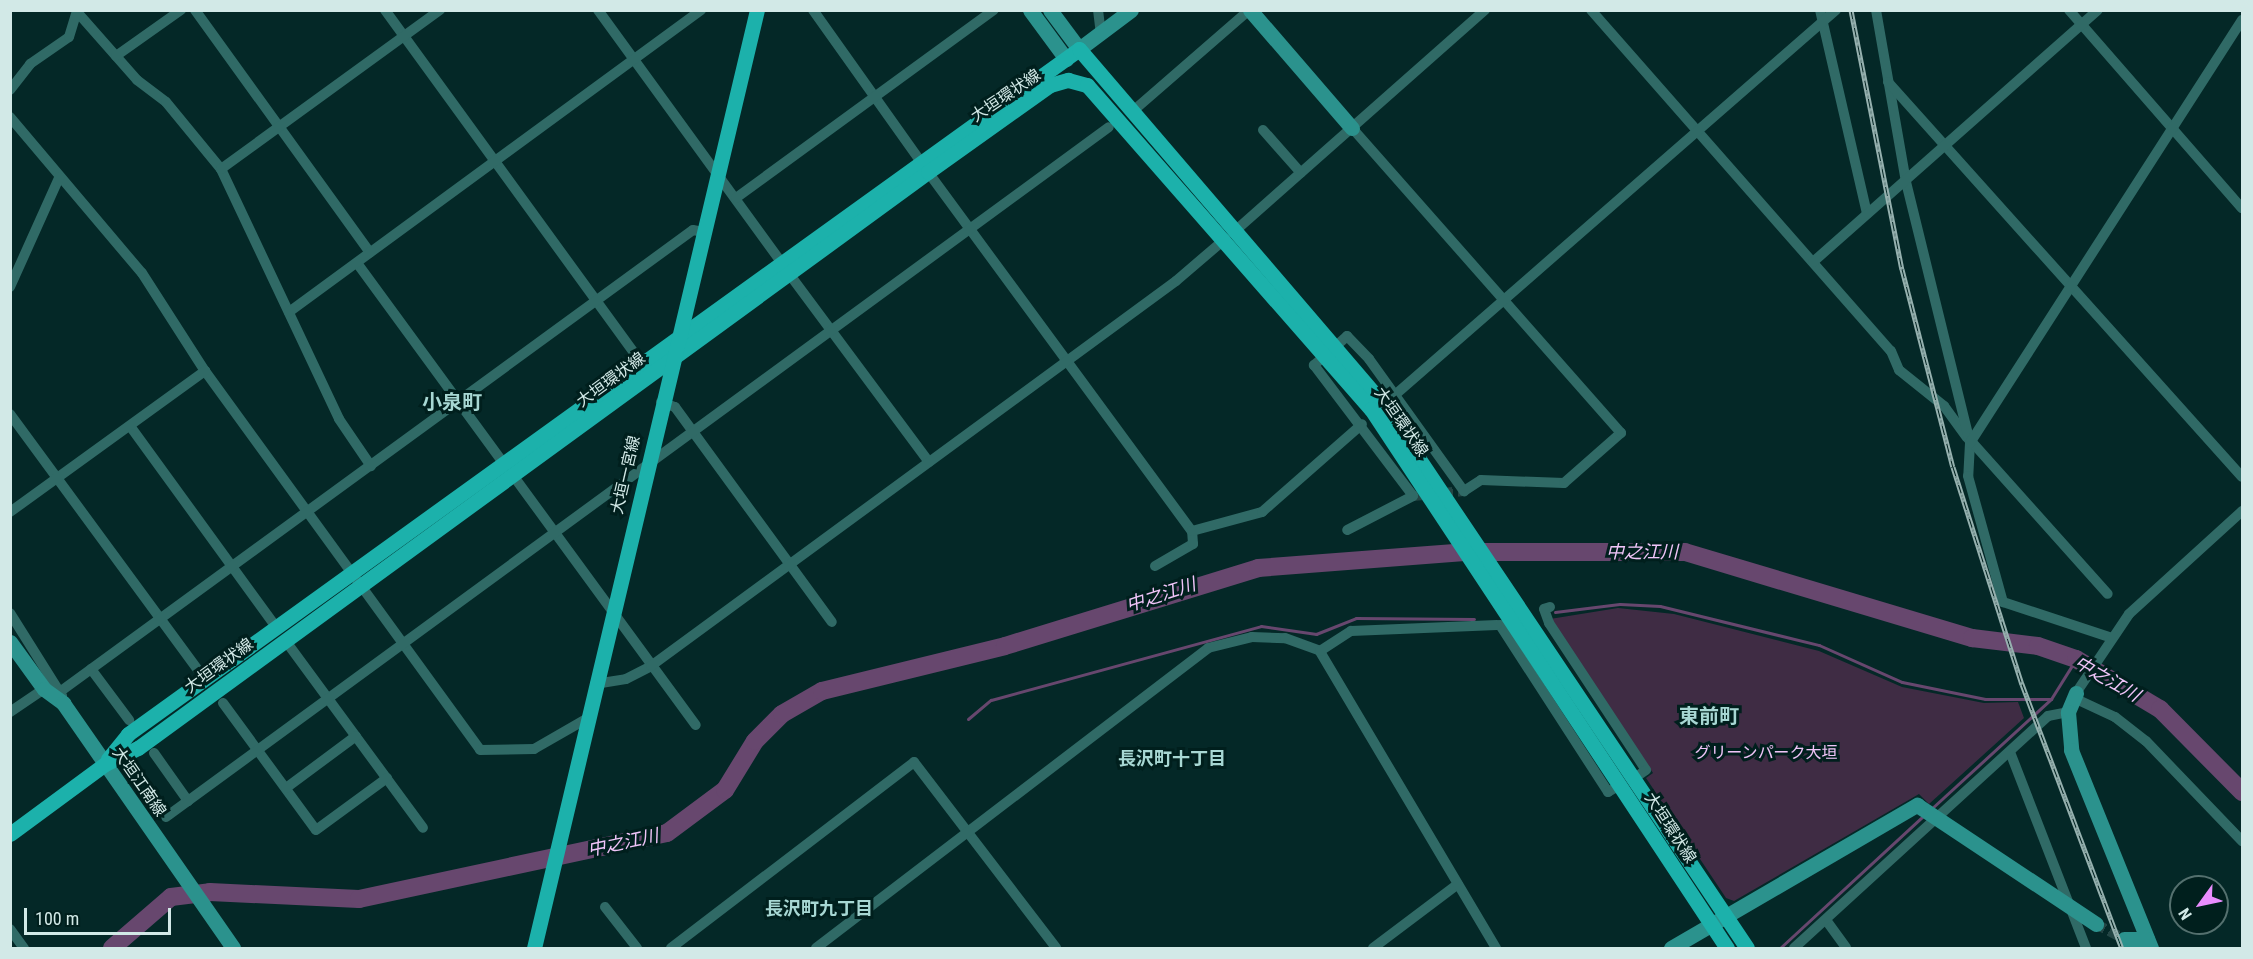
<!DOCTYPE html>
<meta charset="utf-8">
<style>
body{margin:0}
#map{position:relative;width:2253px;height:959px;overflow:hidden;background:#042827;font-family:"Roboto Condensed","Noto Sans JP",sans-serif}
div>[style]{position:absolute}
.green>*{inset:0;background:#3f2c44}
.stream>*{height:3px;margin:-1.5px;padding:0 1.5px;transform-origin:1.5px;border-radius:1.5px;background:#67476e}
.river>*{height:18px;margin:-9px;padding:0 9px;transform-origin:9px;border-radius:9px;background:#67476e}
.street-tunnel>*{height:10px;margin-top:-5px;transform-origin:0;background:repeating-linear-gradient(90deg,#234544 0 10px,transparent 0 15px)}
.street>*{height:10px;margin:-5px;padding:0 5px;transform-origin:5px;border-radius:5px;background:#306a66}
.secondary>*{height:15px;margin:-7.5px;padding:0 7.5px;transform-origin:7.5px;border-radius:7.5px;background:#2b928d}
.primary>*{height:15px;margin:-7.5px;padding:0 7.5px;transform-origin:7.5px;border-radius:7.5px;background:#1cb1ab}
.rail>*{height:5px;margin-top:-2.5px;transform-origin:0;background:repeating-linear-gradient(90deg,#001f1d 0 9px,#96b1af 0 18px);box-sizing:border-box;border-block:2px solid #96b1af}
span{translate:-50% -50%;white-space:nowrap;text-align:center;line-height:1.15;-webkit-text-stroke:6px #001f1d;paint-order:stroke}
.street-label{font-size:16px;color:#d2e9e7}
.park-label{font-size:16px;color:#efc4f8}
.water-label{font-size:18px;color:#f0c5f9;font-style:italic}
.neighbourhood-label{font-size:18px;color:#a7d7d3;font-weight:700}
.quarter-label{font-size:20px;color:#a7d7d3;font-weight:700}
.frame{position:absolute;inset:0;border:12px solid #d2e9e7;pointer-events:none}
.north{position:absolute;left:2169px;top:875px;width:60px;height:60px;box-sizing:border-box;background:#001f1d;border:2px solid #54706e;border-radius:50%;rotate:237deg;font-size:16px;font-weight:700;line-height:24px;text-align:center;color:#d2e9e7}
.north::after{content:'';display:block;margin:auto;width:21px;height:27px;background:#e98dfe;clip-path:polygon(50% 0,100% 100%,50% 72%,0 100%)}
.scale{position:absolute;left:24px;top:908px;width:147px;height:27px;box-sizing:border-box;border:3px solid #d2e9e7;border-top:0;padding-left:8px;font-size:18px;line-height:21px;white-space:nowrap;color:#d2e9e7;-webkit-text-stroke:4px #001f1d;paint-order:stroke}
</style>
<div id="map">
<div class="green">
<i style="clip-path:polygon(1618px 608px,1674px 614px,1819px 651px,1902px 687px,1984px 703px,2018px 702px,2024px 718px,1929px 804px,1919px 794px,1734px 901px,1726px 898px,1646px 778px,1653px 773px,1550px 619px)"></i>
</div>
<div class="stream">
<i style="left:1555px;top:612px;width:65px;rotate:-7deg"></i>
<i style="left:1620px;top:604px;width:40px;rotate:2.9deg"></i>
<i style="left:1660px;top:606px;width:164px;rotate:13.8deg"></i>
<i style="left:1819px;top:645px;width:91px;rotate:24deg"></i>
<i style="left:1902px;top:682px;width:85px;rotate:11.6deg"></i>
<i style="left:1985px;top:699px;width:66px"></i>
<i style="left:968px;top:719px;width:30px;rotate:-40deg"></i>
<i style="left:991px;top:700px;width:280px;rotate:-15.3deg"></i>
<i style="left:1261px;top:626px;width:56px;rotate:8.3deg"></i>
<i style="left:1316px;top:634px;width:43px;rotate:-21.8deg"></i>
<i style="left:1356px;top:618px;width:118px;rotate:0.5deg"></i>
<i style="left:1931px;top:809px;width:163px;rotate:-42.5deg"></i>
<i style="left:2051px;top:699px;width:47px;rotate:-58deg"></i>
<i style="left:1780px;top:948px;width:196px;rotate:-42.7deg"></i>
</div>
<div class="river">
<i style="left:112px;top:948px;width:78px;rotate:-40.8deg"></i>
<i style="left:171px;top:897px;width:39px;rotate:-7deg"></i>
<i style="left:210px;top:892px;width:149px;rotate:2.7deg"></i>
<i style="left:359px;top:899px;width:315px;rotate:-12.1deg"></i>
<i style="left:667px;top:833px;width:72px;rotate:-36.6deg"></i>
<i style="left:725px;top:790px;width:57px;rotate:-58.5deg"></i>
<i style="left:755px;top:741px;width:38px;rotate:-45deg"></i>
<i style="left:782px;top:714px;width:46px;rotate:-29.9deg"></i>
<i style="left:822px;top:691px;width:188px;rotate:-13.8deg"></i>
<i style="left:1005px;top:646px;width:265px;rotate:-17.1deg"></i>
<i style="left:1258px;top:568px;width:207px;rotate:-4.4deg"></i>
<i style="left:1464px;top:552px;width:221px"></i>
<i style="left:1685px;top:552px;width:300px;rotate:16.7deg"></i>
<i style="left:1972px;top:638px;width:66px;rotate:6.9deg"></i>
<i style="left:2038px;top:646px;width:40px;rotate:18.9deg"></i>
<i style="left:2076px;top:659px;width:98px;rotate:30.8deg"></i>
<i style="left:2160px;top:709px;width:117px;rotate:45.3deg"></i>
</div>
<div class="street-tunnel">
<i style="left:1413px;top:496px;width:51px;rotate:-5.6deg"></i>
<i style="left:2096px;top:924px;width:32px;rotate:28deg"></i>
</div>
<div class="street">
<i style="left:195px;top:10px;width:299px;rotate:54.2deg"></i>
<i style="left:385px;top:10px;width:437px;rotate:54deg"></i>
<i style="left:598px;top:10px;width:311px;rotate:54deg"></i>
<i style="left:813px;top:10px;width:186px;rotate:54.6deg"></i>
<i style="left:1098px;top:10px;width:23px;rotate:83deg"></i>
<i style="left:1591px;top:10px;width:454px;rotate:48.7deg"></i>
<i style="left:1891px;top:351px;width:21px;rotate:67deg"></i>
<i style="left:1899px;top:370px;width:58px;rotate:38.7deg"></i>
<i style="left:1944px;top:406px;width:39px;rotate:54deg"></i>
<i style="left:1820px;top:10px;width:209px;rotate:77deg"></i>
<i style="left:1876px;top:10px;width:175px;rotate:80.1deg"></i>
<i style="left:1906px;top:182px;width:269px;rotate:76.2deg"></i>
<i style="left:1970px;top:443px;width:33px;rotate:93deg"></i>
<i style="left:1968px;top:476px;width:131px;rotate:74.5deg"></i>
<i style="left:2003px;top:602px;width:115px;rotate:18.3deg"></i>
<i style="left:2069px;top:10px;width:263px;rotate:48.9deg"></i>
<i style="left:78px;top:13px;width:89px;rotate:48.6deg"></i>
<i style="left:137px;top:80px;width:36px;rotate:37deg"></i>
<i style="left:166px;top:102px;width:87px;rotate:50.6deg"></i>
<i style="left:221px;top:169px;width:276px;rotate:64.7deg"></i>
<i style="left:339px;top:419px;width:57px;rotate:55.8deg"></i>
<i style="left:116px;top:56px;width:80px;rotate:-35.3deg"></i>
<i style="left:1888px;top:82px;width:530px;rotate:48.13deg"></i>
<i style="left:10px;top:90px;width:33px;rotate:-52deg"></i>
<i style="left:30px;top:64px;width:47px;rotate:-34.7deg"></i>
<i style="left:69px;top:37px;width:28px;rotate:-73deg"></i>
<i style="left:1133px;top:111px;width:154px;rotate:-41deg"></i>
<i style="left:10px;top:117px;width:204px;rotate:49.8deg"></i>
<i style="left:142px;top:273px;width:117px;rotate:57.3deg"></i>
<i style="left:205px;top:371px;width:468px;rotate:54deg"></i>
<i style="left:480px;top:750px;width:54px;rotate:-1.1deg"></i>
<i style="left:534px;top:749px;width:62px;rotate:-29.9deg"></i>
<i style="left:1263px;top:130px;width:57px;rotate:48.5deg"></i>
<i style="left:221px;top:169px;width:271px;rotate:-36deg"></i>
<i style="left:928px;top:172px;width:446px;rotate:53.7deg"></i>
<i style="left:736px;top:198px;width:319px;rotate:-36.1deg"></i>
<i style="left:1235px;top:231px;width:334px;rotate:-41.5deg"></i>
<i style="left:1813px;top:262px;width:380px;rotate:-41.5deg"></i>
<i style="left:357px;top:263px;width:249px;rotate:53.8deg"></i>
<i style="left:790px;top:275px;width:233px;rotate:53.4deg"></i>
<i style="left:10px;top:287px;width:120px;rotate:-65.8deg"></i>
<i style="left:289px;top:312px;width:511px;rotate:-36.24deg"></i>
<i style="left:1336px;top:346px;width:15px;rotate:-42deg"></i>
<i style="left:1347px;top:336px;width:32px;rotate:46deg"></i>
<i style="left:1369px;top:359px;width:163px;rotate:54.3deg"></i>
<i style="left:1464px;top:491px;width:20px;rotate:-33deg"></i>
<i style="left:1481px;top:480px;width:83px;rotate:2.1deg"></i>
<i style="left:1564px;top:483px;width:76px;rotate:-41.3deg"></i>
<i style="left:1621px;top:433px;width:407px;rotate:-131.4deg"></i>
<i style="left:1326px;top:355px;width:16px;rotate:140deg"></i>
<i style="left:1314px;top:365px;width:164px;rotate:52.9deg"></i>
<i style="left:1413px;top:496px;width:74px;rotate:152.7deg"></i>
<i style="left:1396px;top:394px;width:584px;rotate:-41.11deg"></i>
<i style="left:661px;top:402px;width:15px;rotate:20deg"></i>
<i style="left:675px;top:407px;width:266px;rotate:53.9deg"></i>
<i style="left:10px;top:414px;width:316px;rotate:53.7deg"></i>
<i style="left:130px;top:426px;width:250px;rotate:54deg"></i>
<i style="left:1971px;top:441px;width:205px;rotate:48.2deg"></i>
<i style="left:1970px;top:443px;width:503px;rotate:-57.26deg"></i>
<i style="left:512px;top:474px;width:311px;rotate:53.8deg"></i>
<i style="left:10px;top:512px;width:241px;rotate:-35.9deg"></i>
<i style="left:1155px;top:566px;width:44px;rotate:-30.1deg"></i>
<i style="left:1193px;top:544px;width:13px;rotate:-94deg"></i>
<i style="left:1192px;top:531px;width:73px;rotate:-15.2deg"></i>
<i style="left:1262px;top:512px;width:133px;rotate:-41.3deg"></i>
<i style="left:1550px;top:607px;width:6px;rotate:162deg"></i>
<i style="left:1544px;top:609px;width:15px;rotate:70deg"></i>
<i style="left:1549px;top:623px;width:176px;rotate:56.6deg"></i>
<i style="left:1646px;top:770px;width:16px;rotate:145deg"></i>
<i style="left:10px;top:613px;width:98px;rotate:57.9deg"></i>
<i style="left:1500px;top:625px;width:199px;rotate:57.1deg"></i>
<i style="left:1608px;top:792px;width:14px;rotate:-30deg"></i>
<i style="left:285px;top:640px;width:233px;rotate:53.7deg"></i>
<i style="left:91px;top:669px;width:64px;rotate:53.3deg"></i>
<i style="left:595px;top:684px;width:31px;rotate:-9deg"></i>
<i style="left:626px;top:679px;width:28px;rotate:-27deg"></i>
<i style="left:651px;top:666px;width:651px;rotate:-36.25deg"></i>
<i style="left:1176px;top:281px;width:65px;rotate:-40.6deg"></i>
<i style="left:61px;top:691px;width:782px;rotate:-36.11deg"></i>
<i style="left:693px;top:230px;width:10px;rotate:11deg"></i>
<i style="left:2076px;top:693px;width:95px;rotate:-56.1deg"></i>
<i style="left:2129px;top:614px;width:153px;rotate:-42.3deg"></i>
<i style="left:2074px;top:698px;width:45px;rotate:24.9deg"></i>
<i style="left:2115px;top:717px;width:39px;rotate:38deg"></i>
<i style="left:2146px;top:741px;width:139px;rotate:46.2deg"></i>
<i style="left:223px;top:703px;width:157px;rotate:53.8deg"></i>
<i style="left:316px;top:830px;width:88px;rotate:-36.2deg"></i>
<i style="left:10px;top:712px;width:41px;rotate:-34.1deg"></i>
<i style="left:2010px;top:752px;width:210px;rotate:68.8deg"></i>
<i style="left:154px;top:753px;width:59px;rotate:54.7deg"></i>
<i style="left:286px;top:788px;width:87px;rotate:-36.6deg"></i>
<i style="left:166px;top:817px;width:1168px;rotate:-36.19deg"></i>
<i style="left:605px;top:907px;width:52px;rotate:52deg"></i>
<i style="left:1826px;top:920px;width:34px;rotate:54deg"></i>
<i style="left:10px;top:929px;width:24px;rotate:54deg"></i>
<i style="left:671px;top:948px;width:306px;rotate:-37.4deg"></i>
<i style="left:914px;top:762px;width:234px;rotate:52.6deg"></i>
<i style="left:816px;top:948px;width:494px;rotate:-37.4deg"></i>
<i style="left:1208px;top:648px;width:45px;rotate:-14deg"></i>
<i style="left:1252px;top:637px;width:33px;rotate:2deg"></i>
<i style="left:1285px;top:638px;width:37px;rotate:20deg"></i>
<i style="left:1373px;top:948px;width:106px;rotate:-37deg"></i>
<i style="left:1496px;top:948px;width:345px;rotate:-120.7deg"></i>
<i style="left:1320px;top:651px;width:37px;rotate:-33deg"></i>
<i style="left:1351px;top:631px;width:146px;rotate:-2.4deg"></i>
<i style="left:1794px;top:948px;width:344px;rotate:-42.4deg"></i>
<i style="left:2048px;top:716px;width:20px;rotate:-11deg"></i>
</div>
<div class="secondary">
<i style="left:1030px;top:10px;width:61px;rotate:53.7deg"></i>
<i style="left:1050px;top:10px;width:49px;rotate:53.4deg"></i>
<i style="left:1079px;top:49px;width:65px;rotate:-36.9deg"></i>
<i style="left:1250px;top:10px;width:156px;rotate:49.2deg"></i>
<i style="left:10px;top:642px;width:58px;rotate:54.1deg"></i>
<i style="left:44px;top:689px;width:24px;rotate:36deg"></i>
<i style="left:63px;top:703px;width:298px;rotate:55.2deg"></i>
<i style="left:2076px;top:693px;width:21px;rotate:113deg"></i>
<i style="left:2068px;top:712px;width:38px;rotate:85deg"></i>
<i style="left:2071px;top:750px;width:214px;rotate:68deg"></i>
<i style="left:2124px;top:939px;width:23px"></i>
<i style="left:1671px;top:948px;width:285px;rotate:-30.2deg"></i>
<i style="left:1917px;top:805px;width:215px;rotate:33.6deg"></i>
</div>
<div class="primary">
<i style="left:108px;top:759px;width:32px;rotate:-51deg"></i>
<i style="left:128px;top:734px;width:1172px;rotate:-35.76deg"></i>
<i style="left:1079px;top:49px;width:460px;rotate:49.4deg"></i>
<i style="left:1378px;top:398px;width:662px;rotate:56.14deg"></i>
<i style="left:10px;top:834px;width:118px;rotate:-36.4deg"></i>
<i style="left:105px;top:764px;width:37px;rotate:-26deg"></i>
<i style="left:138px;top:748px;width:978px;rotate:-36.1deg"></i>
<i style="left:928px;top:172px;width:150px;rotate:-35.5deg"></i>
<i style="left:1050px;top:85px;width:19px;rotate:-16deg"></i>
<i style="left:1068px;top:80px;width:20px;rotate:15deg"></i>
<i style="left:1087px;top:85px;width:431px;rotate:48.8deg"></i>
<i style="left:1371px;top:409px;width:646px;rotate:56.56deg"></i>
<i style="left:534px;top:948px;width:964px;rotate:-76.63deg"></i>
</div>
<div class="rail">
<i style="left:1851px;top:10px;width:264px;rotate:78.9deg"></i>
<i style="left:1902px;top:269px;width:204px;rotate:75.6deg"></i>
<i style="left:1953px;top:467px;width:228px;rotate:72.4deg"></i>
<i style="left:2022px;top:684px;width:282px;rotate:69.3deg"></i>
</div>
<div class="street-label">
<span style="left:1006px;top:96px;rotate:-34deg">大垣環状線</span>
<span style="left:611px;top:380px;rotate:-36deg">大垣環状線</span>
<span style="left:1401px;top:422px;rotate:55deg">大垣環状線</span>
<span style="left:626px;top:475px;rotate:-77deg">大垣一宮線</span>
<span style="left:219px;top:666px;rotate:-36deg">大垣環状線</span>
<span style="left:139px;top:782px;rotate:55deg">大垣江南線</span>
<span style="left:1670px;top:828px;rotate:57deg">大垣環状線</span>
</div>
<div class="park-label">
<span style="left:1766px;top:753px">グリーンパーク大垣</span>
</div>
<div class="water-label">
<span style="left:1642px;top:552px">中之江川</span>
<span style="left:1161px;top:595px;rotate:-18deg">中之江川</span>
<span style="left:2107px;top:679px;rotate:30deg">中之江川</span>
<span style="left:623px;top:843px;rotate:-12deg">中之江川</span>
</div>
<div class="neighbourhood-label">
<span style="left:1172px;top:759px">長沢町十丁目</span>
<span style="left:819px;top:909px">長沢町九丁目</span>
</div>
<div class="quarter-label">
<span style="left:452px;top:402px">小泉町</span>
<span style="left:1709px;top:716px">東前町</span>
</div>
<div class="frame"></div>
<div class="north">N</div>
<div class="scale">100 m</div>
</div>
